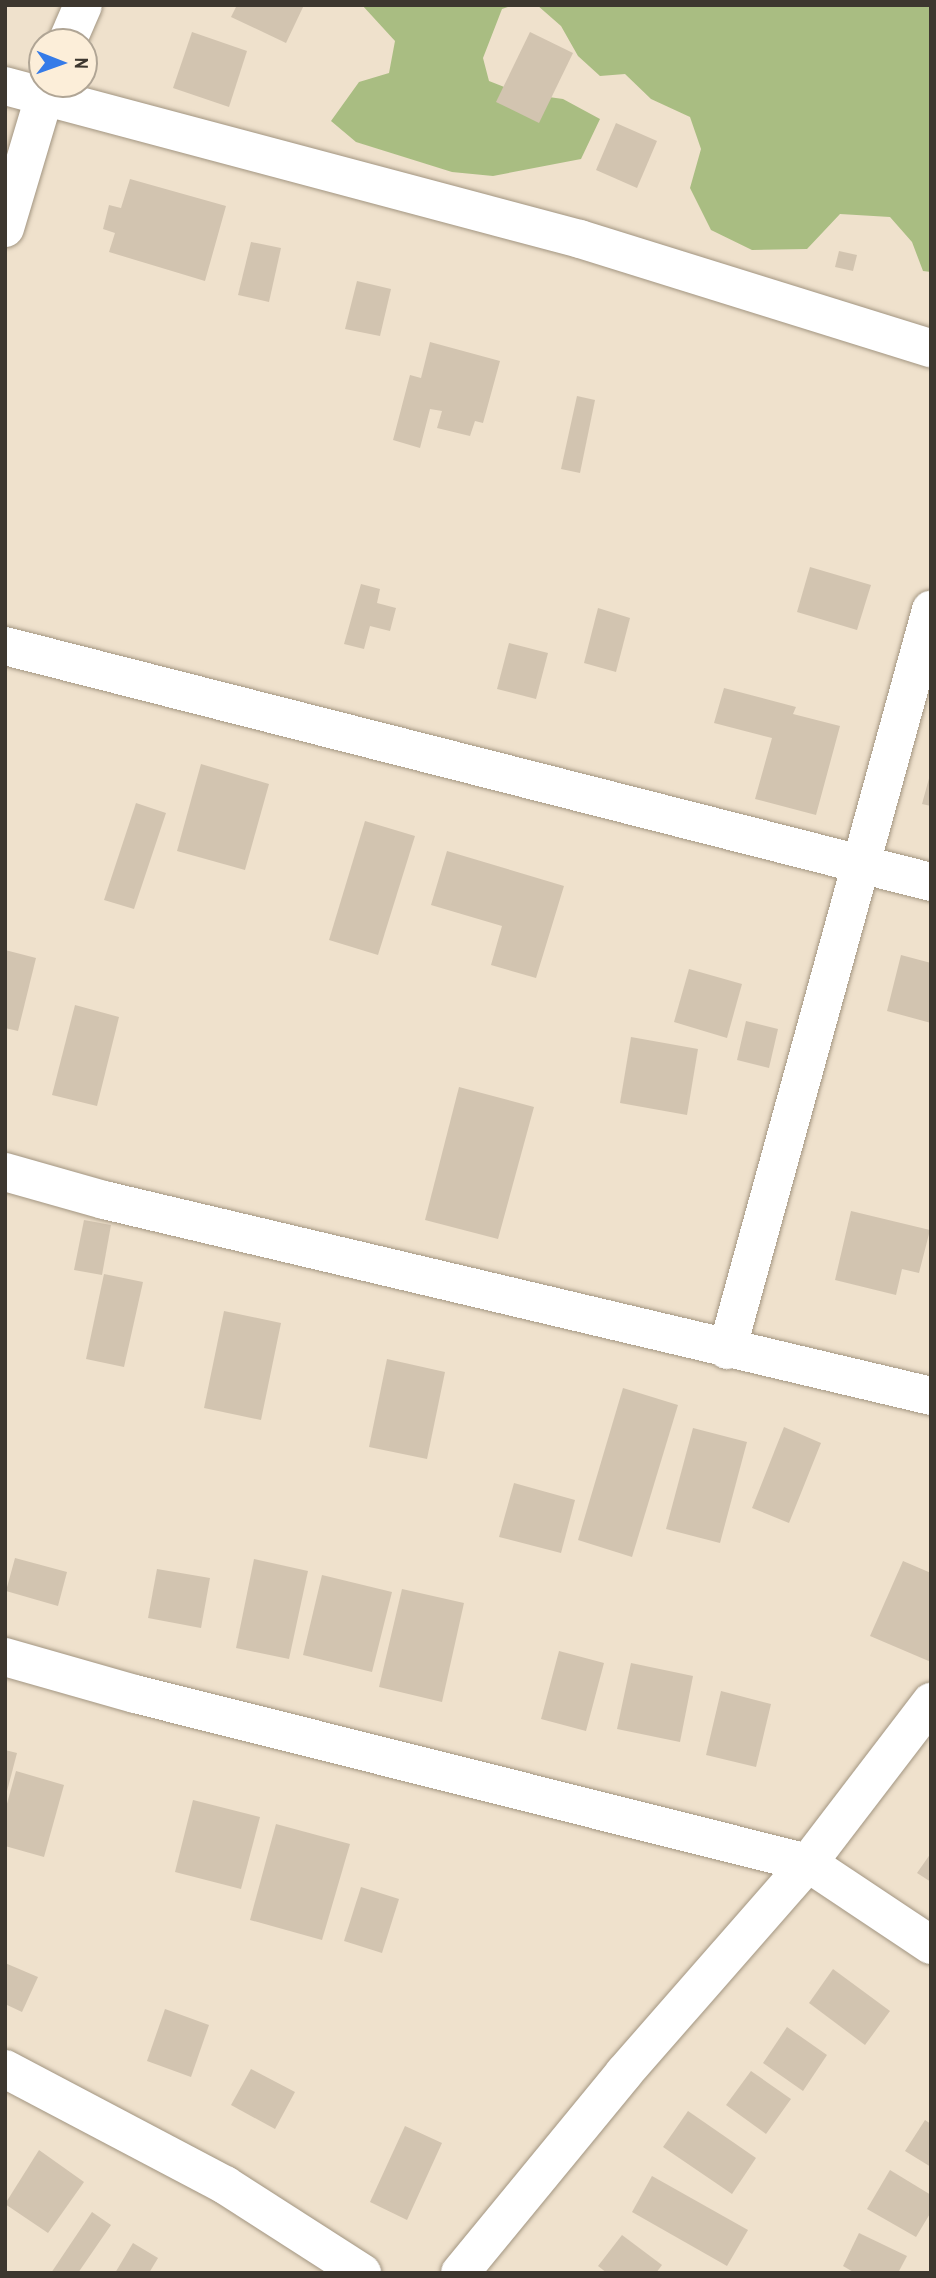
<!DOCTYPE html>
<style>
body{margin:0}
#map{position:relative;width:936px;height:2278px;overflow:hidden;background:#efe1cc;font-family:"Archivo Narrow",sans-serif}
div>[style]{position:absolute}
.forest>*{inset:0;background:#a9bd82}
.building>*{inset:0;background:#d2c4b0}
.roads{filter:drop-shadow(0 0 2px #a29581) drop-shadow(0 0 2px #a29581)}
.minor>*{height:38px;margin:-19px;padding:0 19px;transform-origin:19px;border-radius:19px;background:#fff}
span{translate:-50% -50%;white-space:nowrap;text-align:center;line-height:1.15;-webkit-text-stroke:7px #fceed9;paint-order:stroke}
.frame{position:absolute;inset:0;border:7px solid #3d372f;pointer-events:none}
.north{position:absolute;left:28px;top:28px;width:70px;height:70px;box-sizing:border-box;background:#fceed9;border:2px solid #b0a595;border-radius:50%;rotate:91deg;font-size:19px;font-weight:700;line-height:28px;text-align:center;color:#3d372f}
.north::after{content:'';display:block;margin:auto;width:24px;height:32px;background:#357be8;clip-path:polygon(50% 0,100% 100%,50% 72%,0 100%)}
</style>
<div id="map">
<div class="forest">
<i style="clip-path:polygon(362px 5px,514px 5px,502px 9px,483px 58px,489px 81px,520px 93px,563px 99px,600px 119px,581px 159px,493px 176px,452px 172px,356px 142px,331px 121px,359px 82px,389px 73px,395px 41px)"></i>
<i style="clip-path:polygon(537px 5px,931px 5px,931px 272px,923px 271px,912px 242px,890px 217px,840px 214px,807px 249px,752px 250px,711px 230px,690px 188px,701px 149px,690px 117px,651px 99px,625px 74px,600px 76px,578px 56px,561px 26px)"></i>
</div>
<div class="building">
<i style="clip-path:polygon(237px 5px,304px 5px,286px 43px,231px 17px)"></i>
<i style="clip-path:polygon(192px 32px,247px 51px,229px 107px,173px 88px)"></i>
<i style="clip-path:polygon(530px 32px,573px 53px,539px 123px,496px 102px)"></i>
<i style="clip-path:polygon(616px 123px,657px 141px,637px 188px,596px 170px)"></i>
<i style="clip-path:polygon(130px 179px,226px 206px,205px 281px,109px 252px,115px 233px,103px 229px,109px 205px,121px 208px)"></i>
<i style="clip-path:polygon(251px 242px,281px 248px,269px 302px,238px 295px)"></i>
<i style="clip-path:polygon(839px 251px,857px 255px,853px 271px,835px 267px)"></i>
<i style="clip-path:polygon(357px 281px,391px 289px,380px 336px,345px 329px)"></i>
<i style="clip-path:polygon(430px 342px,500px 361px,483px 423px,475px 421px,470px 436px,437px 428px,442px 411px,430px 409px,420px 448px,393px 440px,410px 375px,421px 378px)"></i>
<i style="clip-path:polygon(577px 396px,595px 400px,580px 473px,561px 469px)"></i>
<i style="clip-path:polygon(810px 567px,871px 585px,857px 630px,797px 612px)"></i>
<i style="clip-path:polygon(361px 584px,380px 589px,377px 603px,396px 608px,390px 631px,370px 626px,364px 649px,344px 644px)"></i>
<i style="clip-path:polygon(598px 608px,630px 618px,616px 672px,584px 663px)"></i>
<i style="clip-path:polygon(509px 643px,548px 653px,536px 699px,497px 689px)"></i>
<i style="clip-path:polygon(724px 688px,796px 707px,793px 714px,840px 726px,816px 815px,755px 799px,772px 738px,714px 723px)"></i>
<i style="clip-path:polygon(201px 764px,269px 784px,245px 870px,177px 851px)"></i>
<i style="clip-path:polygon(931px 771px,931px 806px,922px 804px)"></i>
<i style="clip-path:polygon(136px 803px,166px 813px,134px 909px,104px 900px)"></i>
<i style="clip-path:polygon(365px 821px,415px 836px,378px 955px,329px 940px)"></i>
<i style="clip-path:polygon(447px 851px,564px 886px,536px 978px,491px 965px,502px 926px,431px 905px)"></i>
<i style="clip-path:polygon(5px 950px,36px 958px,18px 1031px,5px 1028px)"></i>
<i style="clip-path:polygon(901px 955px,931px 963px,931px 1023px,887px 1011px)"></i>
<i style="clip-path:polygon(689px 969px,742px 984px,727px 1038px,674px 1022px)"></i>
<i style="clip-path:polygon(75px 1005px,119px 1017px,97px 1106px,52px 1095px)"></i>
<i style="clip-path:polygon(746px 1021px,778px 1029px,769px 1068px,737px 1060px)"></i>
<i style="clip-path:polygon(631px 1037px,698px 1049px,687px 1115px,620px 1103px)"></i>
<i style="clip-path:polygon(459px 1087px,534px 1107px,498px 1239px,425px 1220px)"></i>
<i style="clip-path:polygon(851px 1211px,930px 1230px,919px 1273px,902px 1269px,896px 1295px,835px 1280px)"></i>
<i style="clip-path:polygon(84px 1220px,111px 1225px,102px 1275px,74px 1270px)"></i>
<i style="clip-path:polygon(104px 1274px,143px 1282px,124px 1367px,86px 1359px)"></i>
<i style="clip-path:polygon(224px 1311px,281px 1323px,261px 1420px,204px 1408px)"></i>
<i style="clip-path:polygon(387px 1359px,445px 1372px,427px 1459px,369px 1447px)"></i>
<i style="clip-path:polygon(623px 1388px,678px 1405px,632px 1557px,578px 1540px)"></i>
<i style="clip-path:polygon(784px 1427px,821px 1443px,789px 1523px,752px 1508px)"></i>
<i style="clip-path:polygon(693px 1428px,747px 1442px,720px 1543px,666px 1529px)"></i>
<i style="clip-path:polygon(514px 1483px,575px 1500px,561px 1553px,499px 1537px)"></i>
<i style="clip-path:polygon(15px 1558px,67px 1572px,58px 1606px,6px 1591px)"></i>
<i style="clip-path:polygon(254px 1559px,308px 1571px,289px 1659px,236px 1648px)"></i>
<i style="clip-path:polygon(903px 1561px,931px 1573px,931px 1662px,870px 1636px)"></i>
<i style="clip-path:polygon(157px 1569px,210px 1578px,201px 1628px,148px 1618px)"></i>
<i style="clip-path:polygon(322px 1575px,392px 1592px,372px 1672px,303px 1655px)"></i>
<i style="clip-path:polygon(402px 1589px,464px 1603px,442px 1702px,379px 1687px)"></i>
<i style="clip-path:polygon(559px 1651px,604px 1663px,586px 1731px,541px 1719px)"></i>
<i style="clip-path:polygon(631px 1663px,693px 1676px,680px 1742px,617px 1729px)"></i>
<i style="clip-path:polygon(721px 1691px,771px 1704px,756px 1767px,706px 1755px)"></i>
<i style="clip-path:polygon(5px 1750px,17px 1753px,6px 1795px,5px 1795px)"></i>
<i style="clip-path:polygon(16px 1771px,64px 1785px,44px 1857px,5px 1846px,5px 1811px)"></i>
<i style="clip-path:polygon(193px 1800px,260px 1817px,241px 1889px,175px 1872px)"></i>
<i style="clip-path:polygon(276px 1824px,350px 1844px,322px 1940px,250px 1920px)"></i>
<i style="clip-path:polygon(931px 1853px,931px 1882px,917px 1873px)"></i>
<i style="clip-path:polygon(361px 1887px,399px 1899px,382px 1953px,344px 1941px)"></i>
<i style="clip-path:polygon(5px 1963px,38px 1977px,22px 2012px,5px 2004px)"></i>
<i style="clip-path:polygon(833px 1969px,890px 2011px,865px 2045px,809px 2003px)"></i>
<i style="clip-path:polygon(165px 2009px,209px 2025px,191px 2077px,147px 2061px)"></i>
<i style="clip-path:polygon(787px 2027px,827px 2055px,803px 2091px,763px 2063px)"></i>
<i style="clip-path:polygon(251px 2069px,295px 2092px,275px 2129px,231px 2105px)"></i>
<i style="clip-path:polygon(751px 2071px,791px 2099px,766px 2134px,726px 2105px)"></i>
<i style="clip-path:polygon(688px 2111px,756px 2158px,732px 2194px,663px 2147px)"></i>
<i style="clip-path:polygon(925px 2120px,931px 2124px,931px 2167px,905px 2151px)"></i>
<i style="clip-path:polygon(405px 2126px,442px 2143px,407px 2220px,370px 2202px)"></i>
<i style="clip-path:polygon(39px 2150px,84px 2182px,48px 2233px,5px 2204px)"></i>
<i style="clip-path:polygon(890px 2170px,931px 2195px,931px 2212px,916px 2237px,867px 2209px)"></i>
<i style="clip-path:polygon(652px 2176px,748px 2230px,727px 2266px,632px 2212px)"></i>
<i style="clip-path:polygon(92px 2212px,111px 2225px,78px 2273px,51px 2273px)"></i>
<i style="clip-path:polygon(859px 2233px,907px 2256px,898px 2273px,855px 2273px,843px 2266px)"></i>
<i style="clip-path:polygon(622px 2235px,662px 2265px,656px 2273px,607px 2273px,598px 2266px)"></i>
<i style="clip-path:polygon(133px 2243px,158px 2258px,149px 2273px,115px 2273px)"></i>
</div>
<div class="roads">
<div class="minor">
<i style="left:67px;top:42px;width:40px;rotate:-66.6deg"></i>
<i style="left:5px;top:86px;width:595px;rotate:14.9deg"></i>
<i style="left:580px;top:239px;width:368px;rotate:17.3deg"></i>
<i style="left:5px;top:228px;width:150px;rotate:-73.4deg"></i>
<i style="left:5px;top:646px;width:956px;rotate:14.3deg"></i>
<i style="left:5px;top:1172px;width:103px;rotate:15.8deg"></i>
<i style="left:104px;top:1200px;width:850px;rotate:13.33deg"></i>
<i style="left:727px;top:1350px;width:768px;rotate:-74.59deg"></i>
<i style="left:5px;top:1657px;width:135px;rotate:15.9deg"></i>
<i style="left:135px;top:1694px;width:694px;rotate:14.1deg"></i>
<i style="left:808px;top:1863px;width:148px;rotate:33.7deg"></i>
<i style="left:5px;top:2069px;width:249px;rotate:27.8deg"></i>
<i style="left:225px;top:2185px;width:163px;rotate:32.7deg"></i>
<i style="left:460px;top:2273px;width:259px;rotate:-50.6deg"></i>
<i style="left:624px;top:2073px;width:279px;rotate:-48.8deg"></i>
<i style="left:808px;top:1863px;width:203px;rotate:-52.6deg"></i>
</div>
</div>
<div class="frame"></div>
<div class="north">N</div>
</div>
